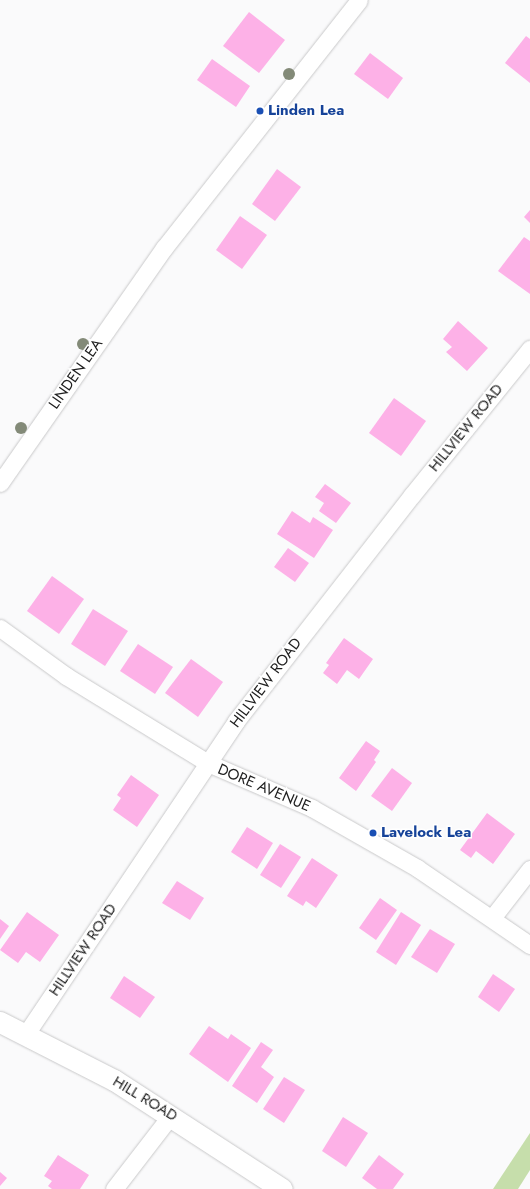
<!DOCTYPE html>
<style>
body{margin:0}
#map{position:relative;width:530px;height:1189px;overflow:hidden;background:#fafafb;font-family:Jost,sans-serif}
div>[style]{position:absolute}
.green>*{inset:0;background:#c6deab}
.building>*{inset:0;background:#fdb1e7}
.roads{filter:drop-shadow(0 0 1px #c9c9ca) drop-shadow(0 0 1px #c9c9ca)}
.minor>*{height:17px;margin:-8.5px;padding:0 8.5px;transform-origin:8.5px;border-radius:8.5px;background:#fff}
.tertiary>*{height:21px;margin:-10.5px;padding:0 10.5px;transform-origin:10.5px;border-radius:10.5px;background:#fff}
.trees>*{width:12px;height:12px;margin:-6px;border-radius:50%;background:#838a78}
.dots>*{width:11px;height:11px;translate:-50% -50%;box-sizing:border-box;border:2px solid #fff;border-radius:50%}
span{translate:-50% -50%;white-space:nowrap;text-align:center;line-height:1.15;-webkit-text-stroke:3px #fff;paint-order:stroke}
.transit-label{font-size:15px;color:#164399;font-weight:700}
.left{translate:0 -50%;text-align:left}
.street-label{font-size:15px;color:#212121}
</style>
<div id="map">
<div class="green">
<i style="clip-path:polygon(530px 1133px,530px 1170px,518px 1189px,493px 1189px)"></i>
</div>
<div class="building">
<i style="clip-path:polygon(249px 12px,285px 40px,259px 73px,223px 46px)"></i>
<i style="clip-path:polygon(526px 36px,530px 39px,530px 83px,505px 63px)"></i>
<i style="clip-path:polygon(370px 53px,403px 78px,388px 99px,354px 74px)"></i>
<i style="clip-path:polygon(212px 59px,250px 86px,236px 107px,197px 80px)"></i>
<i style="clip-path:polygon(277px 169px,301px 187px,275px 221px,252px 204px)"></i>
<i style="clip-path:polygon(530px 210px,530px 223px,524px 217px)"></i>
<i style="clip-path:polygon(240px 216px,267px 235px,242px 269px,216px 250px)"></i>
<i style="clip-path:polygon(524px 237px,530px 241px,530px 294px,498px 271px)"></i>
<i style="clip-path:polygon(458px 321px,488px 348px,467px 371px,446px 352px,452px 347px,443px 339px)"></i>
<i style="clip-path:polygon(394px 398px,426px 421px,401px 456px,369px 433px)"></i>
<i style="clip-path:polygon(325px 484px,351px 503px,336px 523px,319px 511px,324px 503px,315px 497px)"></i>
<i style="clip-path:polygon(292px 511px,310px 523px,313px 517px,333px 530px,314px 558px,277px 534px)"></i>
<i style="clip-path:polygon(288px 548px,309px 563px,295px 582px,274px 567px)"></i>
<i style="clip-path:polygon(52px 576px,84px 599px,59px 634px,27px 611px)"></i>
<i style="clip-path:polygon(93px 609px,128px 631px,105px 666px,71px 644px)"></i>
<i style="clip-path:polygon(344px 638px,373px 659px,359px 679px,347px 670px,337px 684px,323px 673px,329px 665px,326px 663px)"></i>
<i style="clip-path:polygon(138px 644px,173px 667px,155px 694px,120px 671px)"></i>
<i style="clip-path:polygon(191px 659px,223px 682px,198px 717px,165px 693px)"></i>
<i style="clip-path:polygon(366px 741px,380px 751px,374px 760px,376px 762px,356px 791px,339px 778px)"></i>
<i style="clip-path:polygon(392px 768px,412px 783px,392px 811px,371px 796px)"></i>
<i style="clip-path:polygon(131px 775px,159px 795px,137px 827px,113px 810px,121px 798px,117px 795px)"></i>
<i style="clip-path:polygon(487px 813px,515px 834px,493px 864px,476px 851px,471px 858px,460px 850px)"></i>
<i style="clip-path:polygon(247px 827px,273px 843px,257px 869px,231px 852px)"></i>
<i style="clip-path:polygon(280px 844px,301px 857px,281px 888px,260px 875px)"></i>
<i style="clip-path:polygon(312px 858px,338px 875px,316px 908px,306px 901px,303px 906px,287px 896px)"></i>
<i style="clip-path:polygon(177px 881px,204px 898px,190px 920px,162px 903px)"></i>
<i style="clip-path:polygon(380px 898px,397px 910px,376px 940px,359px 928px)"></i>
<i style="clip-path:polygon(27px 912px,59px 935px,40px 962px,26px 952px,18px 963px,0 950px)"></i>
<i style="clip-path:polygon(401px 912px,421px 925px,396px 965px,376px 952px)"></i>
<i style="clip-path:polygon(0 919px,9px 926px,0 939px)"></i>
<i style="clip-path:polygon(430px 929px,455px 944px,437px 973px,411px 957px)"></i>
<i style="clip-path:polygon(493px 974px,515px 989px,499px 1012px,478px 997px)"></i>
<i style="clip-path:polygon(124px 976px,155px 997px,140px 1018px,110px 998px)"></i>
<i style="clip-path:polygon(209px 1026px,228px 1039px,231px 1034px,251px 1048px,228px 1082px,189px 1054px)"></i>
<i style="clip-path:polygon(261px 1042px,273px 1050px,261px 1067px,274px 1077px,257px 1103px,232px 1086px)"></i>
<i style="clip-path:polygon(284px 1077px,305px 1090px,284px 1123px,263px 1109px)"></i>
<i style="clip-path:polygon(343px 1117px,368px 1133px,346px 1167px,322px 1151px)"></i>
<i style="clip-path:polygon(58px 1155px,89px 1175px,80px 1189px,52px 1189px,48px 1186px,52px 1181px,44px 1176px)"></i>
<i style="clip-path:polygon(379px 1155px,404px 1174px,393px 1189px,377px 1189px,362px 1178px)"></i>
<i style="clip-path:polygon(0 1172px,7px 1178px,0 1186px)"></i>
</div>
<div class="roads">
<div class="minor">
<i style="left:0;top:483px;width:287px;rotate:-55.1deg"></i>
<i style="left:164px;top:248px;width:315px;rotate:-51.8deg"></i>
<i style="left:0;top:628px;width:82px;rotate:36deg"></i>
<i style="left:66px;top:676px;width:167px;rotate:31.5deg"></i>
<i style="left:208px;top:763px;width:113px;rotate:23.4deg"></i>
<i style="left:312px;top:808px;width:121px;rotate:29.7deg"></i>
<i style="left:417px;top:868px;width:137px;rotate:34.3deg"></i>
<i style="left:492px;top:918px;width:62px;rotate:-52.2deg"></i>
<i style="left:26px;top:1034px;width:377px;rotate:-56.1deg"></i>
<i style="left:236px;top:721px;width:286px;rotate:-52.1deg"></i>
<i style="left:412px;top:495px;width:188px;rotate:-51.1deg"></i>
<i style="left:114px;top:1189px;width:93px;rotate:-52.4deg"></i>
</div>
<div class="tertiary">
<i style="left:0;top:1022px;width:128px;rotate:27deg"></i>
<i style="left:114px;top:1080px;width:200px;rotate:33deg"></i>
</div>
</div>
<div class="trees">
<i style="left:289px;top:74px"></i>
<i style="left:83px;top:344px"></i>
<i style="left:21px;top:428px"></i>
</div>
<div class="dots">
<i style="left:260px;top:111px;background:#1a4fb4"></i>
<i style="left:373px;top:833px;background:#1a4fb4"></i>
</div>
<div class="transit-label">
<span class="left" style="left:268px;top:111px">Linden Lea</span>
<span class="left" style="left:381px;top:833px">Lavelock Lea</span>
</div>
<div class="street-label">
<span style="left:76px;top:374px;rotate:-55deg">LINDEN LEA</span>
<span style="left:466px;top:428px;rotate:-51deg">HILLVIEW ROAD</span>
<span style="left:266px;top:683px;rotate:-53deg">HILLVIEW ROAD</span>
<span style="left:264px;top:788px;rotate:23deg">DORE AVENUE</span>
<span style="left:83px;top:950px;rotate:-56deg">HILLVIEW ROAD</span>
<span style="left:145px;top:1099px;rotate:31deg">HILL ROAD</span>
</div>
</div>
